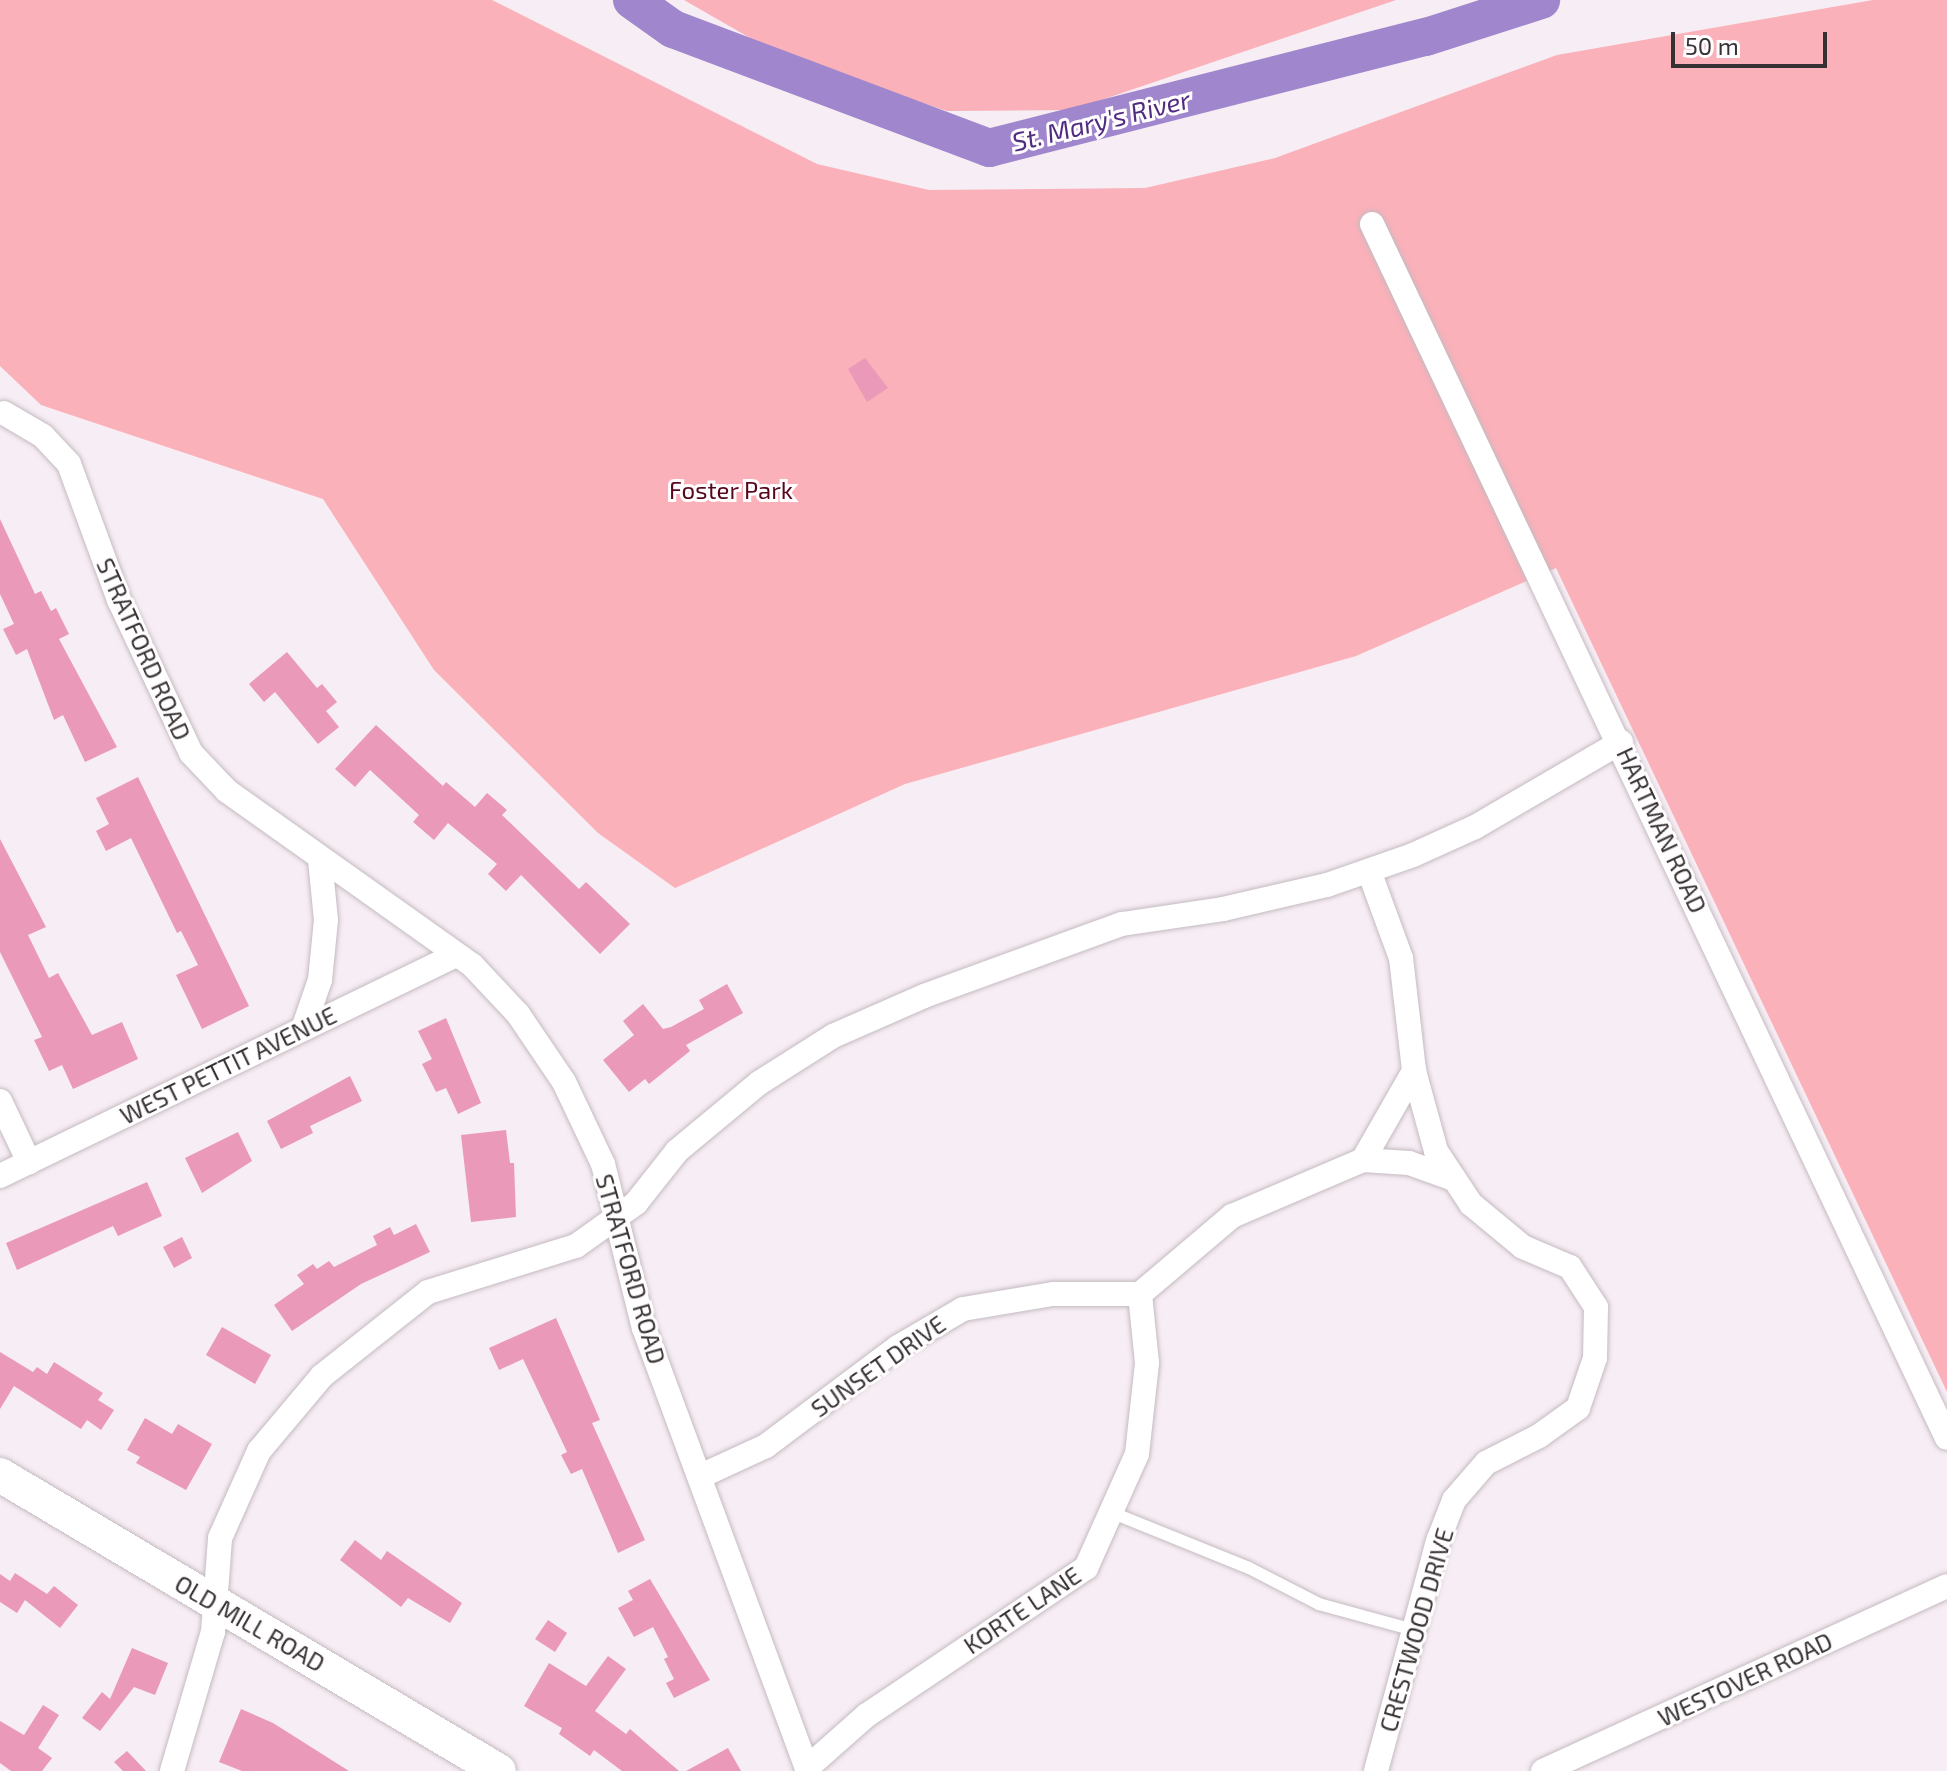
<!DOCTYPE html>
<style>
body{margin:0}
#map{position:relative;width:1947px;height:1771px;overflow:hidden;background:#f7edf4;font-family:"Exo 2",sans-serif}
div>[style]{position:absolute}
.green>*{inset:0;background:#fab1b9}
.river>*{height:38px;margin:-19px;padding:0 19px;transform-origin:19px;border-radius:19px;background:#a086cd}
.building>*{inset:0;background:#ea99b9}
.roads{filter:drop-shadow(0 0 2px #c4bbc1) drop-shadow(0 0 2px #c4bbc1)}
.service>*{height:12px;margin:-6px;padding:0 6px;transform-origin:6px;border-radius:6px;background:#fff}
.minor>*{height:24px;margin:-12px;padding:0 12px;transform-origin:12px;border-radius:12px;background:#fff}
.secondary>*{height:34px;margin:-17px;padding:0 17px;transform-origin:17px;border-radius:17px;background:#fff}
span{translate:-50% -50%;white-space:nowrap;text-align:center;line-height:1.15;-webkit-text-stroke:6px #fffdfe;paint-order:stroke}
.park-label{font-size:24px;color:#55071c}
.street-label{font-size:24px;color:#363234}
.water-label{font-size:26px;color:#502c80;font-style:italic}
.scale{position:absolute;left:1671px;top:32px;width:156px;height:36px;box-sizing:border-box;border:4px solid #363234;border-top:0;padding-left:10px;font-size:24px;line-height:28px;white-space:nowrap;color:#363234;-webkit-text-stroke:6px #fffdfe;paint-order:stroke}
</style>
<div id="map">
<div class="green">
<i style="clip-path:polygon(0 0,492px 0,817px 164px,929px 190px,1145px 188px,1275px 158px,1557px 55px,1873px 0,1947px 0,1947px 1392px,1556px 568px,1356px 656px,905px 784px,675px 888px,598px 833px,434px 670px,323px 499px,41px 405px,0 366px)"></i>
<i style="clip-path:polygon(684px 0,1396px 0,1072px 110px,947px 111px,785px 58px)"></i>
</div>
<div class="river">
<i style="left:632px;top:0;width:50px;rotate:35.3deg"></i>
<i style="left:673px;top:29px;width:338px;rotate:20.6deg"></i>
<i style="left:989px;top:148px;width:451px;rotate:-14.3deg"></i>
<i style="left:1426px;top:37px;width:121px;rotate:-17.8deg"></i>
</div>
<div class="building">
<i style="clip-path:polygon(865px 358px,888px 388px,867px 402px,848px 369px)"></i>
<i style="clip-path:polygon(0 519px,35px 594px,41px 591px,51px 611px,56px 608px,69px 634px,59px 639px,117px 747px,85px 762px,63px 715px,54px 720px,27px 649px,16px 655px,3px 629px,14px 624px,0 594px)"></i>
<i style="clip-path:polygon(287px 652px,317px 688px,322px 684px,337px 702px,326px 711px,339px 727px,318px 744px,275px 692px,264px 702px,249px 684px)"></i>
<i style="clip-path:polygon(376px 725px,443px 786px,446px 782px,475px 807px,487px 793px,507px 810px,502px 815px,579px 889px,586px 882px,630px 924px,600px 954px,521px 875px,506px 891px,488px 874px,497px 864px,448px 823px,434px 840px,413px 822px,419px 815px,370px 770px,355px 787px,335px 769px)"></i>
<i style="clip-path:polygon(138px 777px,249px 1006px,202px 1029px,176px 975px,198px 965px,181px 931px,177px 933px,131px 838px,106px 851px,96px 831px,109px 824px,96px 798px)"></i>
<i style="clip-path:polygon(0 839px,46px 927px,28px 935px,49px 978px,58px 973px,92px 1035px,122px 1022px,138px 1059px,73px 1089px,62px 1065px,49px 1071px,34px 1040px,42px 1037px,0 952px)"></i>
<i style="clip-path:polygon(727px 984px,743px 1013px,686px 1045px,690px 1051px,649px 1084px,645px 1079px,629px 1092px,603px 1060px,634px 1035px,623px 1021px,643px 1004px,663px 1029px,671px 1027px,704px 1009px,699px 1000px)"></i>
<i style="clip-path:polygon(446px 1018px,481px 1103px,458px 1114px,446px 1088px,436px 1092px,422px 1064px,432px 1059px,418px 1031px)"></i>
<i style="clip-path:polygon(350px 1076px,362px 1101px,310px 1126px,313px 1133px,281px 1149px,267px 1121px)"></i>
<i style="clip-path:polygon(506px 1130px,510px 1163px,514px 1163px,516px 1217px,471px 1222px,461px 1135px)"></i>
<i style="clip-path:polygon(238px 1132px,252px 1161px,202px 1193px,185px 1158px)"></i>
<i style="clip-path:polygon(147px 1182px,162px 1216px,118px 1236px,113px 1226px,17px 1270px,6px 1243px)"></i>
<i style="clip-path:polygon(416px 1224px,430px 1252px,361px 1284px,292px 1331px,274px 1305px,304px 1284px,297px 1275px,313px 1264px,317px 1269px,329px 1261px,334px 1267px,377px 1245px,373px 1236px,390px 1227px,394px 1235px)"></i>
<i style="clip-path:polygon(182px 1237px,192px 1258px,174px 1268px,163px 1247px)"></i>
<i style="clip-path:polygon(556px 1318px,600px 1420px,592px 1423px,645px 1540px,618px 1553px,582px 1469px,571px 1474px,561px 1455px,567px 1452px,523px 1359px,499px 1370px,489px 1348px)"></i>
<i style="clip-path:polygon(222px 1327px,271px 1355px,255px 1384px,206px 1355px)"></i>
<i style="clip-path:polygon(0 1352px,33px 1372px,37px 1367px,47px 1374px,54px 1362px,103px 1393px,98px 1400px,114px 1410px,101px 1430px,87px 1420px,81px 1429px,14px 1386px,0 1409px)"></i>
<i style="clip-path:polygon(145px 1418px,172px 1434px,178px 1424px,212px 1444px,186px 1490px,136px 1463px,140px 1457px,127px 1450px)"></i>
<i style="clip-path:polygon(355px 1540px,381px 1560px,387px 1551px,462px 1603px,450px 1623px,408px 1598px,401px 1607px,340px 1560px)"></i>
<i style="clip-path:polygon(15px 1573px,47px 1594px,54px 1586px,78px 1605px,60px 1628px,25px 1600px,17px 1613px,0 1602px,0 1574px,10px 1581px)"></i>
<i style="clip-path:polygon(650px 1579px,710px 1680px,674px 1698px,666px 1683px,674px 1679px,664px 1659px,668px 1657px,653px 1627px,634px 1637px,618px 1608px,633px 1600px,628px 1591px)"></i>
<i style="clip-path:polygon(548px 1620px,567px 1633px,555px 1652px,535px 1639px)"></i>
<i style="clip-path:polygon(132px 1648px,168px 1663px,155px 1695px,134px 1687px,100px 1731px,82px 1718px,102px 1692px,110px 1699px)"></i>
<i style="clip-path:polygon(608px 1656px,626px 1669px,595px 1711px,626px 1734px,630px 1729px,679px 1771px,622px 1771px,594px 1750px,590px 1756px,559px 1734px,562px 1728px,524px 1706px,549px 1663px,586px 1686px)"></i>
<i style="clip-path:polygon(43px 1705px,59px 1715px,38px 1748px,52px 1758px,42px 1771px,11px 1771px,0 1763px,0 1721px,24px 1735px)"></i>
<i style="clip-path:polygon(241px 1709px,273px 1723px,349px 1771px,242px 1771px,219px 1762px)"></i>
<i style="clip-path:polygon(728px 1748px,741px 1771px,686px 1771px)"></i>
<i style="clip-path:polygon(127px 1751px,146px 1771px,123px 1771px,114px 1762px)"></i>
</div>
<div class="roads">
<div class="service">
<i style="left:1113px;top:1513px;width:147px;rotate:22deg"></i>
<i style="left:1249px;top:1568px;width:79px;rotate:27.2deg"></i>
<i style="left:1319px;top:1604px;width:98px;rotate:15.3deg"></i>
</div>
<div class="minor">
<i style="left:1372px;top:224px;width:1343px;rotate:64.66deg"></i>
<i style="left:4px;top:413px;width:45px;rotate:30.5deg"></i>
<i style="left:43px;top:436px;width:38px;rotate:47deg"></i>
<i style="left:69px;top:464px;width:145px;rotate:69.8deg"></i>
<i style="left:119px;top:600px;width:169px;rotate:64.8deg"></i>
<i style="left:191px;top:753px;width:52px;rotate:46.5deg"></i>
<i style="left:227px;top:791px;width:301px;rotate:35.4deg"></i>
<i style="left:472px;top:965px;width:67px;rotate:46.8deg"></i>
<i style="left:518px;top:1014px;width:82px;rotate:55.9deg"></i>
<i style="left:564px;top:1082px;width:91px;rotate:64.6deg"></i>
<i style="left:603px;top:1164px;width:169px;rotate:76deg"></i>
<i style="left:644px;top:1328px;width:472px;rotate:69.7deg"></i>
<i style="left:1369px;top:871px;width:93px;rotate:69.8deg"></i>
<i style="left:1401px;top:958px;width:114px;rotate:83.4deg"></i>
<i style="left:1414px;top:1071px;width:83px;rotate:74.6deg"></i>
<i style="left:1436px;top:1151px;width:64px;rotate:56.6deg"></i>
<i style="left:1471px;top:1204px;width:67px;rotate:39.6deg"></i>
<i style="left:1523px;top:1247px;width:51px;rotate:23.1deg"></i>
<i style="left:1570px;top:1267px;width:48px;rotate:57deg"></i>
<i style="left:1596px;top:1307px;width:51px;rotate:91.1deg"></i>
<i style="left:1595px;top:1358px;width:53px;rotate:108.8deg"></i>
<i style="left:1578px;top:1408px;width:48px;rotate:144.3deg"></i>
<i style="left:1539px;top:1436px;width:59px;rotate:153deg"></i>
<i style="left:1486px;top:1463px;width:49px;rotate:130.9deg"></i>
<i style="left:1454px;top:1500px;width:44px;rotate:111.3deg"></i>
<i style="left:1438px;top:1541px;width:238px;rotate:105.1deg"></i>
<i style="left:303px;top:1029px;width:52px;rotate:-70.9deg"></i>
<i style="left:320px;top:980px;width:60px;rotate:-84.3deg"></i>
<i style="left:326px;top:920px;width:60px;rotate:-95.7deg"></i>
<i style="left:0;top:1101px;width:68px;rotate:64.6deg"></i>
<i style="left:1363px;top:1160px;width:46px;rotate:3.7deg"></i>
<i style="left:1409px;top:1163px;width:48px;rotate:19.6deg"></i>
<i style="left:0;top:1176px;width:507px;rotate:-25.86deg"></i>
<i style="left:703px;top:1475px;width:69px;rotate:-24.7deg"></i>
<i style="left:766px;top:1446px;width:165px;rotate:-36.9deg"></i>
<i style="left:898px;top:1347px;width:75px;rotate:-30.3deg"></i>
<i style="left:963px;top:1309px;width:91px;rotate:-9.5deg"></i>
<i style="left:1053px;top:1294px;width:87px"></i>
<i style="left:1140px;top:1294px;width:121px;rotate:-40.3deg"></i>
<i style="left:1232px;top:1216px;width:142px;rotate:-23.1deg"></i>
<i style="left:1363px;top:1160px;width:103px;rotate:-60.2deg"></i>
<i style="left:807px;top:1768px;width:80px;rotate:-41.5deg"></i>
<i style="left:867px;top:1715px;width:264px;rotate:-33.9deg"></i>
<i style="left:1086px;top:1568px;width:125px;rotate:-65.9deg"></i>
<i style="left:1137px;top:1454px;width:92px;rotate:-83.7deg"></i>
<i style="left:1147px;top:1363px;width:69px;rotate:-95.8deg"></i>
<i style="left:172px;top:1771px;width:145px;rotate:-73.6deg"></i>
<i style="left:213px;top:1632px;width:94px;rotate:-85.7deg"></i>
<i style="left:220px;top:1538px;width:95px;rotate:-65.9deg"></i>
<i style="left:259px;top:1451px;width:98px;rotate:-50deg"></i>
<i style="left:322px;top:1376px;width:135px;rotate:-38.4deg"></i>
<i style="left:428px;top:1292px;width:155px;rotate:-17.3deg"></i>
<i style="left:576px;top:1246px;width:74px;rotate:-35.6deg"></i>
<i style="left:636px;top:1203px;width:66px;rotate:-51.7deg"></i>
<i style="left:677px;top:1151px;width:107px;rotate:-39.7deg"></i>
<i style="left:759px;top:1083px;width:88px;rotate:-32.4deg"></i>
<i style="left:833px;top:1036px;width:99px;rotate:-23.7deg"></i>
<i style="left:924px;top:996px;width:211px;rotate:-20deg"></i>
<i style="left:1122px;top:924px;width:102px;rotate:-8.4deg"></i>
<i style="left:1223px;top:909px;width:107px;rotate:-13deg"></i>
<i style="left:1327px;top:885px;width:91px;rotate:-19.2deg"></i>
<i style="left:1413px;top:855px;width:68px;rotate:-24.3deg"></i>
<i style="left:1475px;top:827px;width:169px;rotate:-30.2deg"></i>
<i style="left:1543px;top:1771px;width:444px;rotate:-24.6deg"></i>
</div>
<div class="secondary">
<i style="left:0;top:1475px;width:580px;rotate:30.68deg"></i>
</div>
</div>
<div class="park-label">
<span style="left:731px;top:490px">Foster Park</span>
</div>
<div class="street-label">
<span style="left:144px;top:649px;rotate:66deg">STRATFORD ROAD</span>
<span style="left:1662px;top:830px;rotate:65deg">HARTMAN ROAD</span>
<span style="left:228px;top:1065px;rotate:-26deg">WEST PETTIT AVENUE</span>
<span style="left:631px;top:1269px;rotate:74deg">STRATFORD ROAD</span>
<span style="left:878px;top:1366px;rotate:-35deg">SUNSET DRIVE</span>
<span style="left:1022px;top:1610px;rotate:-34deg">KORTE LANE</span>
<span style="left:250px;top:1623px;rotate:30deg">OLD MILL ROAD</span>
<span style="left:1416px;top:1630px;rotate:-74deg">CRESTWOOD DRIVE</span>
<span style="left:1745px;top:1679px;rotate:-25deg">WESTOVER ROAD</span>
</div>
<div class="water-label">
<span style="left:1101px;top:120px;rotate:-14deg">St. Mary's River</span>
</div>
<div class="scale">50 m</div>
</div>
